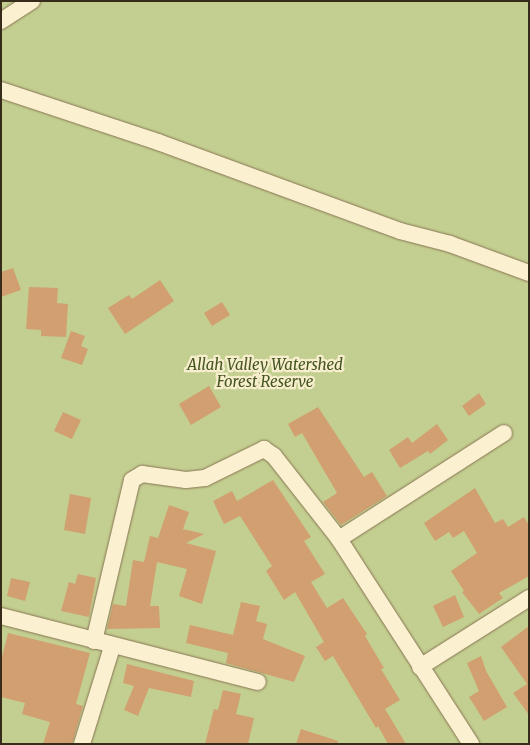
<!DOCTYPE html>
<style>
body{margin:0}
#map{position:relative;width:530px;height:745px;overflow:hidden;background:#f0e5bd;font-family:Merriweather,serif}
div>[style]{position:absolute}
.green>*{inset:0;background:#c3cf90}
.building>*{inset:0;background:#d19f70}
.roads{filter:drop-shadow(0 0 1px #897455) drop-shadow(0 0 1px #897455)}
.minor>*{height:16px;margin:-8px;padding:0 8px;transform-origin:8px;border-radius:8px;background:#fbf1d0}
span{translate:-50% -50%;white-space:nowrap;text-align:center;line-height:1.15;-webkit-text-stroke:4.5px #f7eecd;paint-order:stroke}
.park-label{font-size:15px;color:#445520;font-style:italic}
.frame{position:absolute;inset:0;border:2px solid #372b1b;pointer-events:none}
</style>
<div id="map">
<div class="green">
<i style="clip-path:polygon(1px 1px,529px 1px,529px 744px,1px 744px)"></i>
</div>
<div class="building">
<i style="clip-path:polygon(13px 268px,21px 290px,1px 297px,1px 272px)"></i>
<i style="clip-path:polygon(160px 280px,174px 301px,125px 334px,108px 308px,129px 295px,132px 299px)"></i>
<i style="clip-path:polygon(29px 287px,58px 288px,57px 303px,68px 304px,66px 337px,41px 336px,41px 330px,26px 329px)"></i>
<i style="clip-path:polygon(222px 302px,230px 315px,212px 326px,204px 313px)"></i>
<i style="clip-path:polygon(71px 331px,85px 336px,81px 346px,88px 349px,82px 365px,61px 358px)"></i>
<i style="clip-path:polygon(209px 386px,221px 407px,191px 425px,179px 404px)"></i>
<i style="clip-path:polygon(479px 393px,486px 404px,469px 416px,462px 406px)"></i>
<i style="clip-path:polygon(318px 407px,364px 477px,372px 472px,387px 496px,341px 525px,323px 502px,337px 493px,302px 433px,295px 437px,288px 424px)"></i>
<i style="clip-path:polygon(63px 412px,81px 420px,72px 439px,54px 431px)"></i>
<i style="clip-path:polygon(437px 424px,448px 440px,430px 454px,428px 451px,400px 468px,389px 450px,408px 437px,412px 443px)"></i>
<i style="clip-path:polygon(273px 480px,311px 537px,304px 541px,325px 574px,311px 582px,327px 608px,343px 598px,367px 634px,365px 636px,384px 668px,381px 669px,400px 700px,385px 709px,406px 744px,388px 744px,378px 726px,376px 728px,333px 656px,325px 661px,316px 647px,324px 642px,295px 592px,284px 600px,266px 571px,272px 566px,240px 516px,224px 524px,213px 501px,232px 491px,237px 501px)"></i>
<i style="clip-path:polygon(475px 488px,495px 523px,503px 519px,508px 527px,524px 517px,529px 525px,529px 576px,499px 593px,503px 598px,479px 614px,462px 592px,464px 591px,451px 571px,477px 553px,464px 531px,453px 538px,449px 532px,435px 541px,424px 523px)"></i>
<i style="clip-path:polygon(70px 494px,91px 498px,85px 534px,64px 530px)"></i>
<i style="clip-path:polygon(169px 505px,189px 512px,183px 529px,204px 534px,186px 543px,216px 551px,202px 604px,179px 596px,187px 569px,157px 562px,150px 606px,159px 606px,160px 628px,107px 629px,113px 604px,126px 606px,133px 560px,144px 562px,150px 536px,158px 538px)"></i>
<i style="clip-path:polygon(78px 574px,96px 578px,89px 617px,61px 611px,69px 582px,75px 584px)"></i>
<i style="clip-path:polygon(11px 578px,30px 582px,25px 601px,7px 596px)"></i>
<i style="clip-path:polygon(455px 595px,464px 617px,443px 627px,433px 606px)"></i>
<i style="clip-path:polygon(241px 602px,260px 606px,256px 621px,267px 624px,263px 639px,305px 656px,294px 682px,226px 663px,228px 653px,186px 643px,190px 625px,233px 635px)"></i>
<i style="clip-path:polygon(529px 626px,529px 715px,513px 693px,527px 684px,501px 647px)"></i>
<i style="clip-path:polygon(8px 633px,90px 653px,76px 704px,83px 706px,72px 744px,43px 744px,50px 722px,22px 714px,25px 703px,1px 697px,1px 661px)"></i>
<i style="clip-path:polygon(481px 656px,486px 671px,507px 707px,484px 721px,469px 697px,479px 691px,467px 663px)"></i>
<i style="clip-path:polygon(127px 664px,194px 681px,191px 697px,149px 688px,138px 716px,124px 710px,134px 686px,123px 683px)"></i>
<i style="clip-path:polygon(223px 690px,241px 694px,236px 714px,254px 718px,248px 744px,205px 744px,214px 709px,218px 710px)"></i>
<i style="clip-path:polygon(301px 729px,338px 741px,337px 744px,296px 744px)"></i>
</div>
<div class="roads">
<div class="minor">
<i style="left:1px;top:21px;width:37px;rotate:-33deg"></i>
<i style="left:1px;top:90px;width:165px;rotate:18.3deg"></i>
<i style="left:158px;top:142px;width:258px;rotate:20.2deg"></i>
<i style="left:400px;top:231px;width:52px;rotate:14.6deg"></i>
<i style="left:450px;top:244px;width:84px;rotate:20.2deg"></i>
<i style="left:339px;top:539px;width:196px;rotate:-32.7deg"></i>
<i style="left:1px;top:616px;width:265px;rotate:14.4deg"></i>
<i style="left:94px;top:641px;width:165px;rotate:-76.7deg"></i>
<i style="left:132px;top:480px;width:12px;rotate:-31deg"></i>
<i style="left:142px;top:474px;width:44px;rotate:7.8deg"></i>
<i style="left:186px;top:480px;width:19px;rotate:-6deg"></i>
<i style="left:205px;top:478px;width:66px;rotate:-26.2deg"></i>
<i style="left:264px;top:449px;width:12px;rotate:35deg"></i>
<i style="left:274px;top:456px;width:105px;rotate:51.9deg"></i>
<i style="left:339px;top:539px;width:244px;rotate:57.2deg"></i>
<i style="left:420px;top:667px;width:129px;rotate:-32.3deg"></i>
<i style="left:82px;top:744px;width:102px;rotate:-72.8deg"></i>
</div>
</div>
<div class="park-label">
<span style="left:265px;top:373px">Allah Valley Watershed<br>Forest Reserve</span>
</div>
<div class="frame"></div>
</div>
